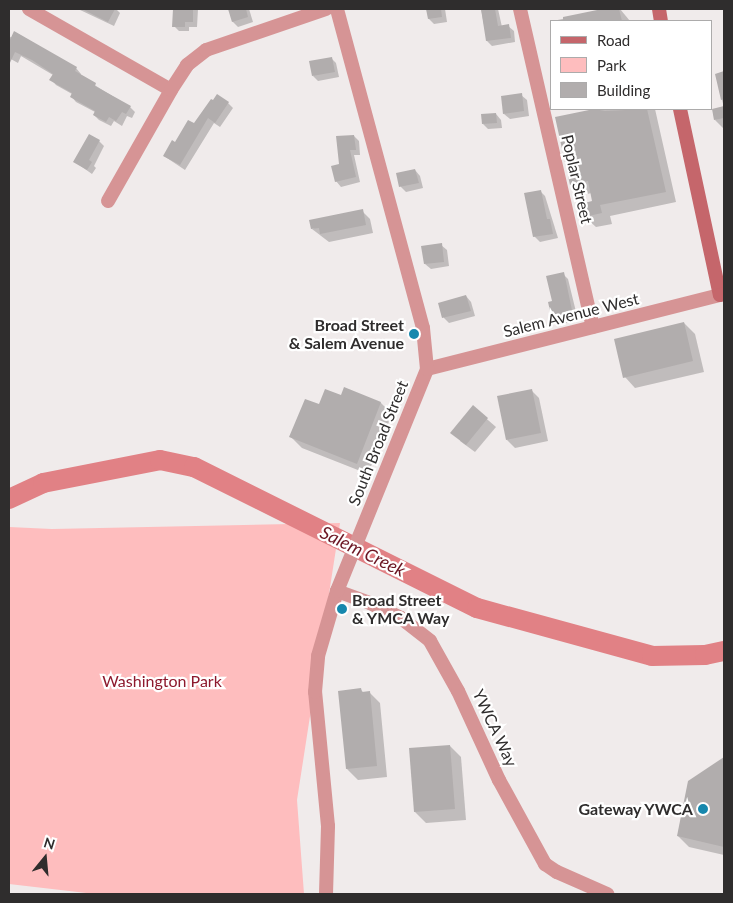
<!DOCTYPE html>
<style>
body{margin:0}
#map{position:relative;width:733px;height:903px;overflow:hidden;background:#f0ebeb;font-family:Lato,sans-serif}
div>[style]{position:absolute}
.green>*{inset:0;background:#febdbe}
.shadow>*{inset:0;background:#0003}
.river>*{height:20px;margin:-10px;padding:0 10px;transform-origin:10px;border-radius:10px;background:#e18185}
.building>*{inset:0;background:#b1adad}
.minor>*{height:14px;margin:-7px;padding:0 7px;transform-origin:7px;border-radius:7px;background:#d69495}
.tertiary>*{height:14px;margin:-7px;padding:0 7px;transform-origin:7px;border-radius:7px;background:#d69495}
.secondary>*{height:14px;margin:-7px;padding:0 7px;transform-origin:7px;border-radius:7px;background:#c5666b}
.dots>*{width:14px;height:14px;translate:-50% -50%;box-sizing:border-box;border:2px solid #fff;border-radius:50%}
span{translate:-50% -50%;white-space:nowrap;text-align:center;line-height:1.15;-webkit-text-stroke:4.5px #fff;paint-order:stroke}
.street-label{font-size:16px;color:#2f2d2d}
.poi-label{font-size:16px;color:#2f2d2d;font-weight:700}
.right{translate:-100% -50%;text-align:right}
.left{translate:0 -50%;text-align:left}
.park-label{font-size:16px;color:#8d192d}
.water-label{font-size:18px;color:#6c1623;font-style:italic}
.frame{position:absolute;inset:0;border:10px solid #2f2d2d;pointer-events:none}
.legend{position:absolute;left:550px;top:20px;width:162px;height:90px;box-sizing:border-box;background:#fff;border:1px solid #acabab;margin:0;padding:6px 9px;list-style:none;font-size:15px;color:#2f2d2d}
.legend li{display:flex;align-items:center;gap:10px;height:25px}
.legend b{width:25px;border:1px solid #acabab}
.north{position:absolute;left:20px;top:833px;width:50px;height:50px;-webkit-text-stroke:4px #fff;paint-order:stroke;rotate:17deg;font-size:14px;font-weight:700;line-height:20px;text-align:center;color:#2f2d2d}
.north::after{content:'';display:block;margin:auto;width:18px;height:22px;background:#2f2d2d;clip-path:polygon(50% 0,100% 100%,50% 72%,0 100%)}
</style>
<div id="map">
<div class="green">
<i style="clip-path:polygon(340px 523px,297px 800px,304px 894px,95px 894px,9px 884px,9px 527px,52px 529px)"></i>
</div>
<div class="shadow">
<i style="clip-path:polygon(78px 9px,116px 9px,120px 13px,114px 26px)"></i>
<i style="clip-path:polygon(174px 9px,198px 9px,197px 27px,189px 27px,189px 31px,179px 31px,174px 26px)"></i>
<i style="clip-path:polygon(229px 9px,249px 9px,253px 22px,238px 27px,233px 22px)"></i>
<i style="clip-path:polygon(427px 9px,445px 9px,447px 22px,434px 24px,429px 19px)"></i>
<i style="clip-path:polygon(481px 9px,498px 9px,502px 27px,508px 26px,514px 31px,515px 42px,492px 46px,487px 41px)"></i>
<i style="clip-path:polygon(608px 9px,620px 9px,630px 21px,553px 21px)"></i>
<i style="clip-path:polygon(15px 32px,76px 68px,81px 74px,80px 76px,130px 107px,135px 112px,132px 118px,127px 116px,122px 126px,114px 121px,111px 126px,99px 120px,94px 115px,95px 112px,76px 102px,71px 96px,72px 94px,56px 85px,51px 79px,53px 75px,21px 56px,18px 63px,9px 58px,9px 36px,12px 38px)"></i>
<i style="clip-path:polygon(331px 58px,336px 63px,339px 77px,318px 81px,313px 76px)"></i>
<i style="clip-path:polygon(724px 73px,724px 129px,715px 120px,724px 108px,716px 75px)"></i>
<i style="clip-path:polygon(521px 95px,527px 100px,529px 116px,510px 119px,504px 114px)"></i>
<i style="clip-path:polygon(228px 103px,233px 108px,220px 127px,214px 123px,185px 170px,164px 156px,194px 125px)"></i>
<i style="clip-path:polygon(597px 109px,655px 109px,676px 202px,610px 216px,612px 224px,596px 227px,585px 217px,594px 202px,592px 193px,582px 195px,571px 184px,557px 118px)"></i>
<i style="clip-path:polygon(496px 114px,501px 120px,502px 128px,488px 129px,483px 124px)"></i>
<i style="clip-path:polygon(354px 136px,359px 141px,360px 155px,354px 155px,360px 182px,341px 187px,336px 181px)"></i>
<i style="clip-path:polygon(99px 141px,104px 146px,94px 166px,96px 168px,92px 174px,75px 162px)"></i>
<i style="clip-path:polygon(415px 170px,420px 176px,423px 188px,406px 192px,401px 187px,398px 174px)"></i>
<i style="clip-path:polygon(540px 191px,545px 196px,558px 238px,540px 242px,534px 236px)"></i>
<i style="clip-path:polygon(362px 211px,370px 219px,373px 233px,329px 242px,312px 229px)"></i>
<i style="clip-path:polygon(441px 245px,447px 250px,449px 266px,431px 269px,425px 264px)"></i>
<i style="clip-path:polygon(563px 274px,568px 279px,578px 320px,559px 325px,554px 320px,550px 303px,554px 302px)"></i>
<i style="clip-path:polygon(466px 296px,471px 302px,475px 316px,449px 323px,444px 318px,440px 304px)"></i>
<i style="clip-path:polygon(684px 323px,695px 334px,704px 372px,635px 388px,625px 377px)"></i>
<i style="clip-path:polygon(345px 389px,381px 403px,392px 414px,368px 474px,302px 448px,291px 437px,319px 406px,342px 397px)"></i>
<i style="clip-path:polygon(531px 390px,539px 398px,548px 441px,515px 448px,507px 440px)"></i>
<i style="clip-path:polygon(473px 407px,496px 427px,475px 452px,460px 441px)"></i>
<i style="clip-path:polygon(361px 690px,364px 693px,369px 692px,380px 703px,387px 777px,358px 780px,347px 769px)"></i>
<i style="clip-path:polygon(450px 746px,461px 757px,466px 820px,426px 823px,415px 812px)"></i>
<i style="clip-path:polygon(724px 758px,724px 855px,689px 847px,678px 836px,689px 782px)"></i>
</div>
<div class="river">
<i style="left:9px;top:499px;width:38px;rotate:-25deg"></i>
<i style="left:43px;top:483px;width:119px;rotate:-11.1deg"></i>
<i style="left:160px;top:460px;width:35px;rotate:12deg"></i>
<i style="left:194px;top:467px;width:316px;rotate:26.5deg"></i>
<i style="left:477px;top:608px;width:181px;rotate:15.3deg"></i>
<i style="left:652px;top:656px;width:53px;rotate:-1.1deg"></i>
<i style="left:705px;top:655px;width:19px;rotate:-12deg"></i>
</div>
<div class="building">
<i style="clip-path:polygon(82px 9px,115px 9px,108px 22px)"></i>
<i style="clip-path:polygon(173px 9px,193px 9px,193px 22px,185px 22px,185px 27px,172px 27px)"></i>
<i style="clip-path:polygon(228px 9px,246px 9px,248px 17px,232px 22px)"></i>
<i style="clip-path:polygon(426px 9px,441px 9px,442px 17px,428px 19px)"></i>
<i style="clip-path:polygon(481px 9px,495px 9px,498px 26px,509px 24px,511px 38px,486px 41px)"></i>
<i style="clip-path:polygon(602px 9px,619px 9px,622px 21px,563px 21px,563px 17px)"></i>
<i style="clip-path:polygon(14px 31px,77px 67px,75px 71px,96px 83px,95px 86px,131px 106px,126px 114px,122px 112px,116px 121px,109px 117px,106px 122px,93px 115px,95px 111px,70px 97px,72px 93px,49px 80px,53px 74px,32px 60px,15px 52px,9px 65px,9px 42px)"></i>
<i style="clip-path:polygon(332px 57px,335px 72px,312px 76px,309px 61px)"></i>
<i style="clip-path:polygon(724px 71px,724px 99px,721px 100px,715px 74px)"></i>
<i style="clip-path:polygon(522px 93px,524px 111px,503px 114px,501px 96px)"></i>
<i style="clip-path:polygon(217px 94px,229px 102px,215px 123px,208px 118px,180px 165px,163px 156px,172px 140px,175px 142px,188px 120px,194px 123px,211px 99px,213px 100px)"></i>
<i style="clip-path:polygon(724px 106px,724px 118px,714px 120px,712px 109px)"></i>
<i style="clip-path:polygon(594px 109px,605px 111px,647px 109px,666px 192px,600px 205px,602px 213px,584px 217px,581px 204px,592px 201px,588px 181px,570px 185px,555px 117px)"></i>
<i style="clip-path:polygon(496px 113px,497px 123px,482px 124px,481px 114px)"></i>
<i style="clip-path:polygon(89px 134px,100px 140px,89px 160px,92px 162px,87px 170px,73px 162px)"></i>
<i style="clip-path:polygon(354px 135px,356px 150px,350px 150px,356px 177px,335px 182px,331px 166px,339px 164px,336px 136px)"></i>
<i style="clip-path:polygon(415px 169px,419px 183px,399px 187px,396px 173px)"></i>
<i style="clip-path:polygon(541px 190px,547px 219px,550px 219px,553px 234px,533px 237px,524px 193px)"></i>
<i style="clip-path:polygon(363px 209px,366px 225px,320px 234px,319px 228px,311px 229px,309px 220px)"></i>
<i style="clip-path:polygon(442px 243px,444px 262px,424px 264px,421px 246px)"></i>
<i style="clip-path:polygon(564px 272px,573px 315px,552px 320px,548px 302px,552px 301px,546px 276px)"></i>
<i style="clip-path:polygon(466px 295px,471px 311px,442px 318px,438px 303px)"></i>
<i style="clip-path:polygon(684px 322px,693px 361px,623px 378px,614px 339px)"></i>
<i style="clip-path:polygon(344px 387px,381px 402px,357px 464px,289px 437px,305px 399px,319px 404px,325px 389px,341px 395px)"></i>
<i style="clip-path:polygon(532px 389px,541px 433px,506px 440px,497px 396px)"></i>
<i style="clip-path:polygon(473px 405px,488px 418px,466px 445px,450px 433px)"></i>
<i style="clip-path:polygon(361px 688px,362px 692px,370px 691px,377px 766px,346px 769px,338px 691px)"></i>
<i style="clip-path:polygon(450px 745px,455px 809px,414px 812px,409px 748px)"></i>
<i style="clip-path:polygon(724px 757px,724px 847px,677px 836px,688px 781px)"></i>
</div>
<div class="minor">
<i style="left:520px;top:9px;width:326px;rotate:77.1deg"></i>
<i style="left:108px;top:201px;width:128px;rotate:-60.4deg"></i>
<i style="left:337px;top:591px;width:35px;rotate:20deg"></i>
<i style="left:370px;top:603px;width:34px;rotate:26deg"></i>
<i style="left:401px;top:618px;width:37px;rotate:38deg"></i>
<i style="left:430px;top:641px;width:57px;rotate:60.8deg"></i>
<i style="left:458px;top:691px;width:98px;rotate:65.3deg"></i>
<i style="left:499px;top:780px;width:96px;rotate:61.3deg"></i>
<i style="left:545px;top:864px;width:14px;rotate:34deg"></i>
<i style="left:557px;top:872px;width:55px;rotate:23.7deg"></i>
</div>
<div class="tertiary">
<i style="left:29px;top:9px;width:163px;rotate:29.7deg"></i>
<i style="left:171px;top:90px;width:30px;rotate:-57deg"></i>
<i style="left:187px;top:65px;width:24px;rotate:-38deg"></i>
<i style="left:206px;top:50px;width:127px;rotate:-18.9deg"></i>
<i style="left:427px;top:369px;width:302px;rotate:-14.2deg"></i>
<i style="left:326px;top:894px;width:68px;rotate:-88.3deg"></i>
<i style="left:328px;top:826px;width:135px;rotate:-95.5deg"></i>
<i style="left:315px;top:692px;width:36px;rotate:-85deg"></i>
<i style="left:318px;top:656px;width:68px;rotate:-73.7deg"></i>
<i style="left:337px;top:591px;width:240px;rotate:-67.9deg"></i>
<i style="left:427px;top:369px;width:41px;rotate:-95.6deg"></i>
<i style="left:423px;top:328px;width:330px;rotate:-105.1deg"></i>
</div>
<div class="secondary">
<i style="left:659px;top:9px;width:12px;rotate:81deg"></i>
<i style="left:680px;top:109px;width:190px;rotate:77.9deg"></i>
<i style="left:720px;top:295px;width:4px;rotate:-14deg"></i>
</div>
<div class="dots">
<i style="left:414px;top:334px;background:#1687ad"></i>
<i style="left:342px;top:609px;background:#1687ad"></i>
<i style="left:703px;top:809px;background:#1687ad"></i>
</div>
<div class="street-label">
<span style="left:577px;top:179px;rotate:77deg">Poplar Street</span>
<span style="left:571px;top:315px;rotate:-14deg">Salem Avenue West</span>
<span style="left:378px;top:443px;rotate:-68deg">South Broad Street</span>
<span style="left:495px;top:728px;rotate:65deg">YWCA Way</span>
</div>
<div class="poi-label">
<span class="right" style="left:404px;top:334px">Broad Street<br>&amp; Salem Avenue</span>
<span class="left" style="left:352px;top:609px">Broad Street<br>&amp; YMCA Way</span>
<span class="right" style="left:693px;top:809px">Gateway YWCA</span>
</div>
<div class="park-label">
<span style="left:162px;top:681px">Washington Park</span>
</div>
<div class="water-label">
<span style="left:363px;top:551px;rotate:26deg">Salem Creek</span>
</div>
<div class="frame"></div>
<ul class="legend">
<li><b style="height:6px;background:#c5666b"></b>Road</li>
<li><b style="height:14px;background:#febdbe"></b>Park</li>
<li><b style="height:14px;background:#b1adad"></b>Building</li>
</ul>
<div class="north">N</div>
</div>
